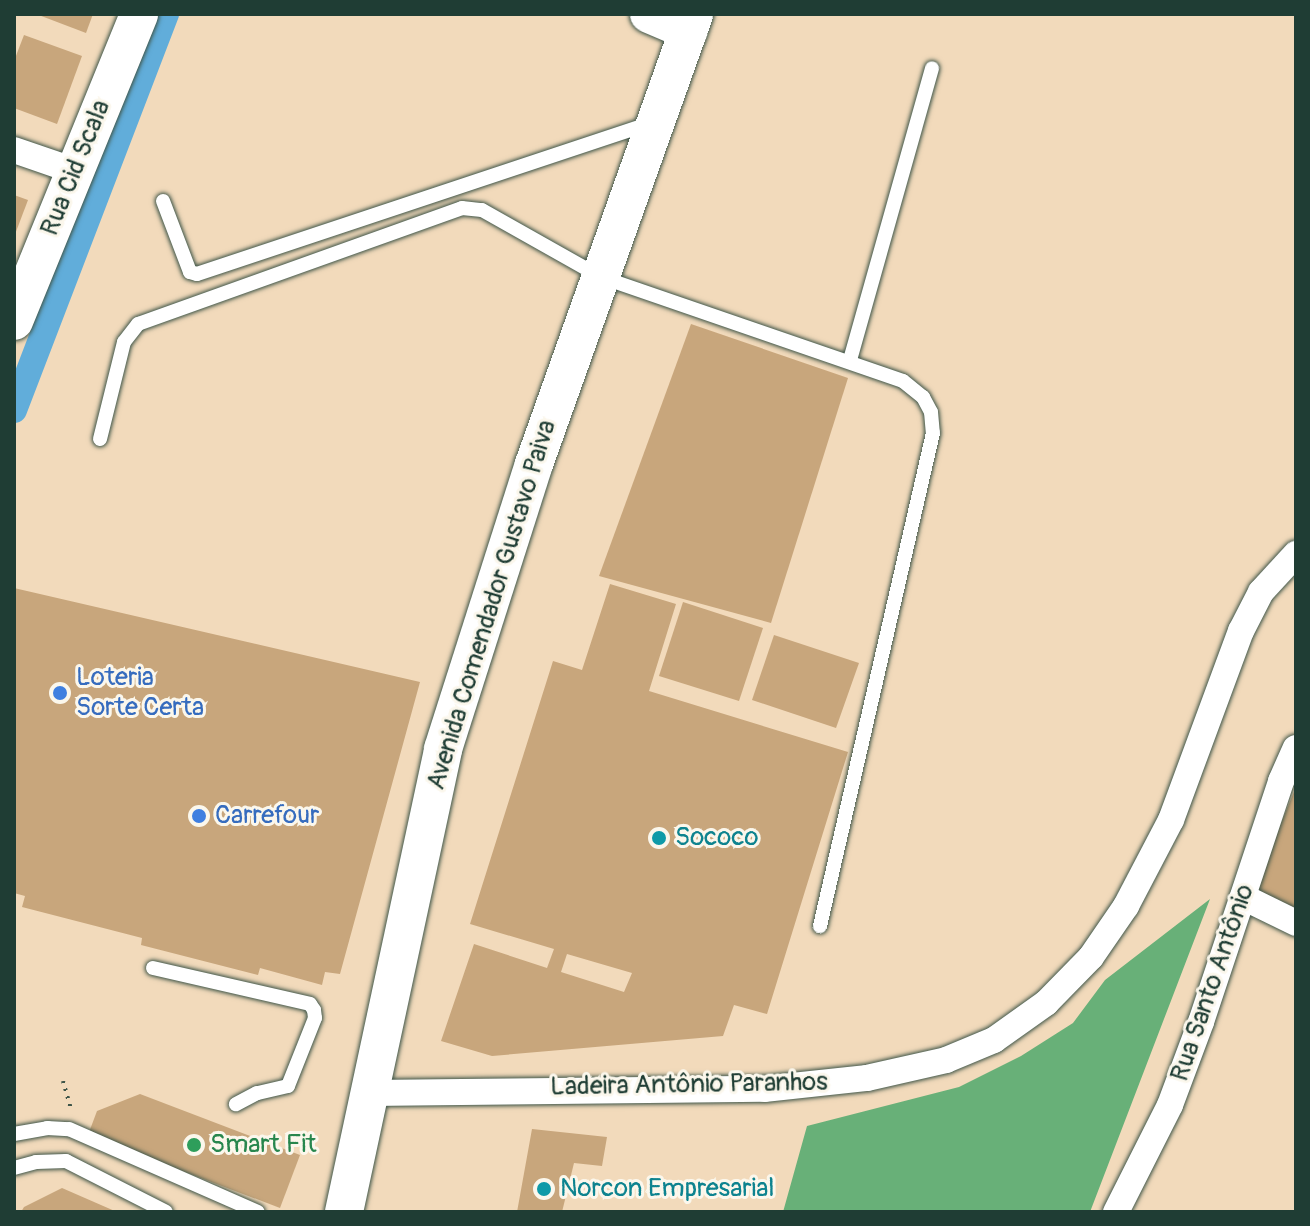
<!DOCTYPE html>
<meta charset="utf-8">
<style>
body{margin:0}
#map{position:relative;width:1310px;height:1226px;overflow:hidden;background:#f2dabb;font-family:Pangolin,sans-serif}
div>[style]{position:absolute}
.forest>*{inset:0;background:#68b078}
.canal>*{height:26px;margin:-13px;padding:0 13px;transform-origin:13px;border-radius:13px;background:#61adda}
.building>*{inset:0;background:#c8a67c}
.path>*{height:4px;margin-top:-2px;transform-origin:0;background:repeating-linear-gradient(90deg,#3f5548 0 2px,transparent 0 8px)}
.roads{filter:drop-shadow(0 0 2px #3f5548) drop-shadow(0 0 2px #3f5548)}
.lane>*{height:14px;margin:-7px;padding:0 7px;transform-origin:7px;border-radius:7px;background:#fff}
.street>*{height:26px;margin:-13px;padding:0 13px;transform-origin:13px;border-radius:13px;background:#fff}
.secondary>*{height:38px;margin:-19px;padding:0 19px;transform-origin:19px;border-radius:19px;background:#fff}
.dots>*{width:22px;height:22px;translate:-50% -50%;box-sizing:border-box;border:4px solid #fbf7ec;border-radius:50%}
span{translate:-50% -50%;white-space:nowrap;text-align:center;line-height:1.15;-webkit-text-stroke:6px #fbf7ec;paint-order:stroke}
.street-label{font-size:26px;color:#1f3d34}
.shop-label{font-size:26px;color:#366cbe}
.left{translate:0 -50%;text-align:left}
.culture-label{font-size:26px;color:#0d838f}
.leisure-label{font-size:26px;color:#27864d}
.frame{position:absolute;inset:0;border:16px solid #1f3d34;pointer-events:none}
</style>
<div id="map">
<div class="forest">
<i style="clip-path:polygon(1210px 899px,1090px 1212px,783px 1212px,807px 1126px,959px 1087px,1021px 1056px,1073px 1023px,1105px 980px)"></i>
</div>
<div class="canal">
<i style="left:14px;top:410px;width:424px;rotate:-69deg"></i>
</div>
<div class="building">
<i style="clip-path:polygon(36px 14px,93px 14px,86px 33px)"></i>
<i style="clip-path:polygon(24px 35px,82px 56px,57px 124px,14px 108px,14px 61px)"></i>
<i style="clip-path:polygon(14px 195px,28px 200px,14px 237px)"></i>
<i style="clip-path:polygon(691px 324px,848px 378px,771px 623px,599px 576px)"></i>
<i style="clip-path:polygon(evenodd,610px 584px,676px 604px,649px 691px,848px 752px,767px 1014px,734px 1005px,723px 1036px,492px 1056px,441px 1041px,474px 944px,547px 968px,554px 949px,470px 924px,553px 661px,582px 670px,610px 584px,567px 954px,632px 973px,624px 992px,561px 972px,567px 954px)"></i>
<i style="clip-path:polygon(14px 588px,420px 682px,340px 974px,325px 972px,322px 985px,260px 968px,258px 975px,141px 945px,142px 938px,22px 907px,25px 896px,14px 893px)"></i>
<i style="clip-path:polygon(683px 602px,763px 628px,739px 701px,659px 676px)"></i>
<i style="clip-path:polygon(774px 635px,859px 663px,836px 728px,752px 700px)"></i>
<i style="clip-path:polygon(1296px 787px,1296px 913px,1251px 895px)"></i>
<i style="clip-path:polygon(140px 1094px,300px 1155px,280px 1208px,88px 1135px,97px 1111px)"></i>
<i style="clip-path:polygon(532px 1129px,607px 1137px,602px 1166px,574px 1163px,562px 1212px,517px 1212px)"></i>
<i style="clip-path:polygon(62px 1188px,117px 1212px,21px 1212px,24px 1207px)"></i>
</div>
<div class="path">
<i style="left:63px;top:1081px;width:29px;rotate:74deg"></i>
</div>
<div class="roads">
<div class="lane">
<i style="left:163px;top:201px;width:76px;rotate:69.2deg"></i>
<i style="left:190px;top:272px;width:7px;rotate:16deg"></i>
<i style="left:197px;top:274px;width:475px;rotate:-18.4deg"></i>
<i style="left:850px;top:360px;width:303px;rotate:-74.3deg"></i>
<i style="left:100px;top:439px;width:100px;rotate:-76.1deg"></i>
<i style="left:124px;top:342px;width:23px;rotate:-52deg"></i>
<i style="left:138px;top:324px;width:344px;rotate:-19.7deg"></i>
<i style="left:462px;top:208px;width:20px;rotate:6deg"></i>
<i style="left:482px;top:210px;width:137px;rotate:29.4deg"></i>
<i style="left:601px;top:277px;width:319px;rotate:19deg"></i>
<i style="left:903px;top:381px;width:26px;rotate:39deg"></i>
<i style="left:923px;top:397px;width:17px;rotate:62deg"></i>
<i style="left:931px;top:412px;width:21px;rotate:85deg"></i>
<i style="left:933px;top:433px;width:506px;rotate:102.91deg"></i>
<i style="left:153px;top:968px;width:161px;rotate:12.9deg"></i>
<i style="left:310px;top:1004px;width:7px;rotate:56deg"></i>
<i style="left:314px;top:1010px;width:8px;rotate:83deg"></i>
<i style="left:315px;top:1018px;width:73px;rotate:111.7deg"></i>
<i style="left:288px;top:1086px;width:32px;rotate:167deg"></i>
<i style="left:257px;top:1093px;width:24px;rotate:152deg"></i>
<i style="left:14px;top:1134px;width:34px;rotate:-10deg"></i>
<i style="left:47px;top:1128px;width:22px;rotate:3deg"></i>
<i style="left:69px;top:1129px;width:206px;rotate:23.7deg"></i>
<i style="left:14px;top:1168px;width:23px;rotate:-15deg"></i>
<i style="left:36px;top:1162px;width:30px;rotate:-2deg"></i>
<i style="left:66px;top:1161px;width:112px;rotate:27deg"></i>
</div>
<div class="street">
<i style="left:14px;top:150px;width:65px;rotate:19deg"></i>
<i style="left:1243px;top:897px;width:59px;rotate:26.1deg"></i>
<i style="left:369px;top:1093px;width:395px;rotate:-0.6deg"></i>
<i style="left:764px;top:1089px;width:104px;rotate:-6.1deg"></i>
<i style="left:867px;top:1078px;width:81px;rotate:-12.8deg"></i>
<i style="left:946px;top:1060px;width:52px;rotate:-22.6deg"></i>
<i style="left:994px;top:1040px;width:64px;rotate:-35.4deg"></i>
<i style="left:1046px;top:1003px;width:64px;rotate:-45.6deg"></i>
<i style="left:1091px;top:957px;width:62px;rotate:-55.5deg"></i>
<i style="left:1126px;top:906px;width:97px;rotate:-62.4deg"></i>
<i style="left:1171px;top:820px;width:202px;rotate:-69.7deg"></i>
<i style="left:1241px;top:631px;width:44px;rotate:-62.9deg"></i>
<i style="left:1261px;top:592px;width:52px;rotate:-47.4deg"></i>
<i style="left:1116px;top:1212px;width:120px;rotate:-63.2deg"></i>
<i style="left:1170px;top:1105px;width:89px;rotate:-69.5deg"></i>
<i style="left:1201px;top:1022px;width:254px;rotate:-71.6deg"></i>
<i style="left:1281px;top:781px;width:36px;rotate:-66deg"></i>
</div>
<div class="secondary">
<i style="left:649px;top:14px;width:43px;rotate:23deg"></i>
<i style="left:14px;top:321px;width:331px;rotate:-67.8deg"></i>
<i style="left:344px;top:1212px;width:473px;rotate:-77.9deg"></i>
<i style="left:443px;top:749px;width:299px;rotate:-72.3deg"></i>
<i style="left:534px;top:464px;width:478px;rotate:-70.4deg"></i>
</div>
</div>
<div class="dots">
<i style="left:60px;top:693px;background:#3f7fe0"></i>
<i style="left:199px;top:816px;background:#3f7fe0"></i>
<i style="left:659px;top:838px;background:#0f9aa8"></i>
<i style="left:194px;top:1145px;background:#2e9e5b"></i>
<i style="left:544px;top:1189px;background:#0f9aa8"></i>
</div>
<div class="street-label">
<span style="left:76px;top:168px;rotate:-68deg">Rua Cid Scala</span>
<span style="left:492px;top:605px;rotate:-73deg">Avenida Comendador Gustavo Paiva</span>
<span style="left:1213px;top:983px;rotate:-71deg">Rua Santo Antônio</span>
<span style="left:689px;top:1085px;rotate:-1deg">Ladeira Antônio Paranhos</span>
</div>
<div class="shop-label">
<span class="left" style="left:76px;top:693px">Loteria<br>Sorte Certa</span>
<span class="left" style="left:215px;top:816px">Carrefour</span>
</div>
<div class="culture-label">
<span class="left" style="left:675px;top:838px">Sococo</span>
<span class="left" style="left:560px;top:1189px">Norcon Empresarial</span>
</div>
<div class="leisure-label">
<span class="left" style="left:210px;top:1145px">Smart Fit</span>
</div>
<div class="frame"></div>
</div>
